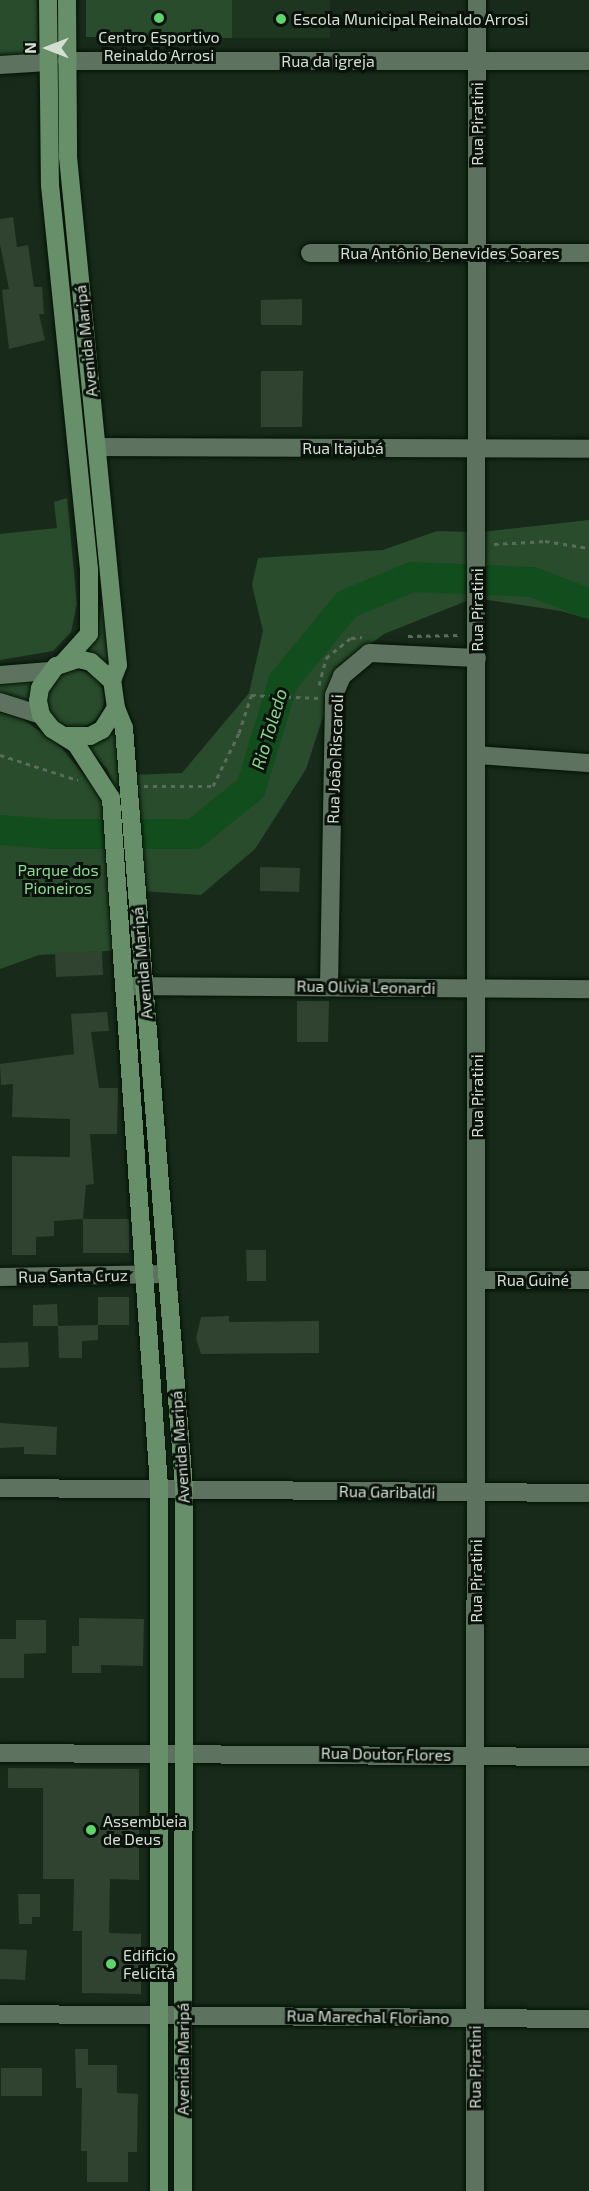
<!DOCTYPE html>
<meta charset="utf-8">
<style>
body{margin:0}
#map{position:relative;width:589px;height:2191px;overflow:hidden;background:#182b1a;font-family:"Exo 2",sans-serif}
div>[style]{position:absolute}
.built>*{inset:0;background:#1e3520}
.green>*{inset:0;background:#294c2c}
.round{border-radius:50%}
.river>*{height:30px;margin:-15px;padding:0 15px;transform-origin:15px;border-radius:15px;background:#124d1d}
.building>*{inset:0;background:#2f4330}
.path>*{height:3px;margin-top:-1.5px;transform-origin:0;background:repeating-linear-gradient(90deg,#5b6c5d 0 4.5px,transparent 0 9px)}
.roads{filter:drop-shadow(0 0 2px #031305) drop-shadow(0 0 2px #031305)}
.minor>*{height:18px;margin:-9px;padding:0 9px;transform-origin:9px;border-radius:9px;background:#5e735f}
.major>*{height:18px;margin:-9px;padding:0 9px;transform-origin:9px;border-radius:9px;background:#678f69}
.dots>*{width:16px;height:16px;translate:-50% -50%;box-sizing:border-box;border:3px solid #09110a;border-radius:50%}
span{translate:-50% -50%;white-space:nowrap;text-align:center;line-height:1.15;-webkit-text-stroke:6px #09110a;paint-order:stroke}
.poi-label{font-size:16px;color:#d3dfd3}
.left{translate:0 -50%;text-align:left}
.street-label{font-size:16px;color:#d3dfd3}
.park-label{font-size:16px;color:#8bdb91}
.water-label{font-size:18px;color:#85d48b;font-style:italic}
.north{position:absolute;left:18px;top:18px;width:60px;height:60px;-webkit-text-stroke:4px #09110a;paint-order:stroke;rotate:270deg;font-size:16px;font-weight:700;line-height:24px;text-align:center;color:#d3dfd3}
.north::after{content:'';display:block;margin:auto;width:21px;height:27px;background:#d3dfd3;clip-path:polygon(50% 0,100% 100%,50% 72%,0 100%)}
</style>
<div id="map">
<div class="built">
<i style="clip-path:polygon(232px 0,330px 0,330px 38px,232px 38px)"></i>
</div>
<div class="green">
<i style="clip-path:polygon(0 0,37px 0,38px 66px,0 63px)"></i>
<i style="clip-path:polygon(86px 0,232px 0,232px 38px,86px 37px)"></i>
<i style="clip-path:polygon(67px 498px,77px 604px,71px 632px,53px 651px,0 660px,0 534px,57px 528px,54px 502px)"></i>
<i style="clip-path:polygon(589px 520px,589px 619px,561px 611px,481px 599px,481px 532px)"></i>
<i style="clip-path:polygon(437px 531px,473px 532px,474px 598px,384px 634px,365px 648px,331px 692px,306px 769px,255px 849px,201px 895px,141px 891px,132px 775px,182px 773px,249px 693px,263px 631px,252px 585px,258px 558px,383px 550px)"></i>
<i style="clip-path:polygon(107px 605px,112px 670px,85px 653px,97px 637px,101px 606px)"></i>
<i class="round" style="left:46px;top:670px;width:58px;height:58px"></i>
<i style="clip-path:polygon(33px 679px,28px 703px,0 693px,0 682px)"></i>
<i style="clip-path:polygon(0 712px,21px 718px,60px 746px,92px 785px,111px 798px,123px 950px,39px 955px,0 969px)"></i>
<i style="clip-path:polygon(116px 718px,123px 795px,118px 796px,107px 769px,84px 742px)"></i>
</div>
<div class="river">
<i style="left:0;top:830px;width:53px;rotate:4.3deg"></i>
<i style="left:53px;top:834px;width:141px"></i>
<i style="left:194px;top:834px;width:73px;rotate:-38.9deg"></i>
<i style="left:251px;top:788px;width:111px;rotate:-73.2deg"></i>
<i style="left:283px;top:682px;width:101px;rotate:-50.6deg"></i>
<i style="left:347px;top:604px;width:70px;rotate:-22.6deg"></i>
<i style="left:412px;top:577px;width:121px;rotate:2.4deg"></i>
<i style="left:533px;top:582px;width:60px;rotate:21.4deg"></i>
</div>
<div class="building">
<i style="clip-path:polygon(13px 217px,17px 247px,28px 245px,34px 287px,42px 287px,44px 314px,39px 314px,45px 340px,9px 349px,2px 290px,9px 289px,0 244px,0 219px)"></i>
<i style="clip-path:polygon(302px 299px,302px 325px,261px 325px,261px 300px)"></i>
<i style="clip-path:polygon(261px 371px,303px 371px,302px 427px,261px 427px)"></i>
<i style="clip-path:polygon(260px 867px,300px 868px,299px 892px,260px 891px)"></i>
<i style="clip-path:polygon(102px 951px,103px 975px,56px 977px,55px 953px)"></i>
<i style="clip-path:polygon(297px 1001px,329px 1001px,328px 1042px,297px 1042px)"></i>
<i style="clip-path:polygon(107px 1012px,109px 1031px,91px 1032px,99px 1088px,118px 1088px,117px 1134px,90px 1134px,94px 1184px,86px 1185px,83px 1219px,54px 1221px,54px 1236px,36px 1237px,36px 1255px,12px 1255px,12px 1156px,70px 1157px,70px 1119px,12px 1117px,13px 1084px,1px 1085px,0 1064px,74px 1054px,71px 1014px)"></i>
<i style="clip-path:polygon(83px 1219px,129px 1219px,129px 1253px,83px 1253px)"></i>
<i style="clip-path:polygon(246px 1250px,266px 1250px,266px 1281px,247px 1281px)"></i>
<i style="clip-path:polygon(98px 1297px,129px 1297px,129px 1325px,98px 1325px)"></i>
<i style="clip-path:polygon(57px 1304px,58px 1326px,33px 1326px,33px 1305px)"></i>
<i style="clip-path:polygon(229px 1316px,229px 1322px,319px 1321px,319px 1353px,201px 1354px,196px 1338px,201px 1317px)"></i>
<i style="clip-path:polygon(98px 1325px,98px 1340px,82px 1341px,82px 1358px,59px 1358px,58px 1326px)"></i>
<i style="clip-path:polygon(28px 1342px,29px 1367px,0 1368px,0 1343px)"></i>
<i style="clip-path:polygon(0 1423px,57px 1427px,56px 1455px,24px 1454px,24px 1447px,0 1448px)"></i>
<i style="clip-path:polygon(79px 1618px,144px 1619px,143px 1666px,101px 1665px,101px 1673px,72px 1673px,72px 1646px,79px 1646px)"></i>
<i style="clip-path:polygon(16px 1620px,46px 1620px,46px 1653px,24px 1654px,24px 1678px,0 1678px,0 1639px,16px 1639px)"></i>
<i style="clip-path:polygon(8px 1768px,139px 1769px,139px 1880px,110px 1879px,109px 1933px,141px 1934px,141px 1994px,82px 1993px,82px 1931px,73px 1931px,74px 1879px,43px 1879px,43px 1788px,8px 1788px)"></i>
<i style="clip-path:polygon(18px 1894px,40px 1894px,40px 1917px,32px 1917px,32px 1924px,19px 1924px)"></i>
<i style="clip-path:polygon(0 1949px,27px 1950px,25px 1980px,0 1979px)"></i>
<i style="clip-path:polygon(75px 2049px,88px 2049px,88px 2065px,117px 2065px,117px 2093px,138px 2094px,137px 2152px,128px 2152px,128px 2182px,87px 2182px,87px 2151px,81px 2151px,82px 2088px,76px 2088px)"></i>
<i style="clip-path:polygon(1px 2068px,42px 2068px,42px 2096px,1px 2096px)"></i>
</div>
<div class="path">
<i style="left:494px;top:544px;width:51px;rotate:-3.4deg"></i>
<i style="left:545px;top:541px;width:45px;rotate:9deg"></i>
<i style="left:408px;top:636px;width:53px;rotate:-1.1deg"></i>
<i style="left:319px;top:685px;width:28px;rotate:-75deg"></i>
<i style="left:326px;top:658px;width:32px;rotate:-39deg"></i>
<i style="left:351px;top:638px;width:11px;rotate:-5deg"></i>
<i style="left:0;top:755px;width:82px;rotate:17.8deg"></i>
<i style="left:144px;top:786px;width:69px"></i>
<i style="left:213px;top:786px;width:59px;rotate:-63.9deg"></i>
<i style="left:239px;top:733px;width:40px;rotate:-72deg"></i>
<i style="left:251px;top:695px;width:67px;rotate:2.6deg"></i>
</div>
<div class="roads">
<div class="minor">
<i style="left:67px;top:61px;width:522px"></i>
<i style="left:0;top:65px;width:48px;rotate:-3.6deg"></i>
<i style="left:310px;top:253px;width:279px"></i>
<i style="left:97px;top:447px;width:492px;rotate:0.2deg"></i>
<i style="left:0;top:675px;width:50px;rotate:-4.6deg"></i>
<i style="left:0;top:702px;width:43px;rotate:17.6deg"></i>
<i style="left:477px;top:755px;width:112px;rotate:4.1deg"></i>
<i style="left:129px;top:986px;width:460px;rotate:0.4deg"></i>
<i style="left:329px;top:986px;width:291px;rotate:-89deg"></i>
<i style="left:334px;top:695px;width:21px;rotate:-67deg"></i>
<i style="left:342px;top:676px;width:35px;rotate:-40deg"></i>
<i style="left:369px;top:653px;width:108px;rotate:2.7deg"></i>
<i style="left:0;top:1277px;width:167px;rotate:-1deg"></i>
<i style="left:476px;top:1280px;width:113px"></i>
<i style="left:0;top:1488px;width:589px;rotate:0.49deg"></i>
<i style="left:0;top:1753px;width:589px;rotate:0.39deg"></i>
<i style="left:0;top:2014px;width:589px;rotate:0.49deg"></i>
<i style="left:475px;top:2191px;width:2191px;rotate:-89.95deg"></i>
</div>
<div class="major">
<i style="left:48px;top:0;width:185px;rotate:89.4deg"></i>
<i style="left:50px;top:185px;width:386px;rotate:84.2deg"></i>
<i style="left:89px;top:569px;width:65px;rotate:90deg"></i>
<i style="left:89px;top:634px;width:38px;rotate:132deg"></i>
<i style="left:67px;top:0;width:157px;rotate:89.6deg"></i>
<i style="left:68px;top:157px;width:510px;rotate:84.38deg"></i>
<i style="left:118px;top:665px;width:17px;rotate:111deg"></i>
<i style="left:116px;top:708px;width:22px;rotate:68deg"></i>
<i style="left:124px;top:728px;width:761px;rotate:85.48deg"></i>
<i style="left:184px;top:1487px;width:704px;rotate:90.08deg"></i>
<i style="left:64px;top:736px;width:26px"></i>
<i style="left:90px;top:736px;width:13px;rotate:-27deg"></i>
<i style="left:102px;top:730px;width:26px;rotate:-58deg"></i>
<i style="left:116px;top:708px;width:27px;rotate:-98deg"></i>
<i style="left:112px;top:681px;width:28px;rotate:-138deg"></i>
<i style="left:91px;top:662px;width:13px;rotate:-167deg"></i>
<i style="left:78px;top:659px;width:23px;rotate:162deg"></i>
<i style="left:56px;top:666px;width:27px;rotate:126deg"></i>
<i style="left:40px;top:688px;width:13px;rotate:99deg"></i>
<i style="left:38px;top:701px;width:14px;rotate:78deg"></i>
<i style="left:41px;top:715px;width:18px;rotate:52deg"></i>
<i style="left:52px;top:729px;width:28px;rotate:32deg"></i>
<i style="left:76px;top:744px;width:64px;rotate:57.1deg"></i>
<i style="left:111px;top:798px;width:691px;rotate:86.01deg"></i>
<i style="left:159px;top:1487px;width:704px;rotate:90deg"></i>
</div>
</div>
<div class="dots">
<i style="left:159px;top:18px;background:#5dd56c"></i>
<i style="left:281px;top:19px;background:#5dd56c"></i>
<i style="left:91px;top:1830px;background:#5dd56c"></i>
<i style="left:111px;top:1964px;background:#5dd56c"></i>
</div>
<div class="poi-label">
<span class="left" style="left:293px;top:19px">Escola Municipal Reinaldo Arrosi</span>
<span style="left:159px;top:46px">Centro Esportivo<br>Reinaldo Arrosi</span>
<span class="left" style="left:103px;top:1830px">Assembleia<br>de Deus</span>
<span class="left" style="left:123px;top:1964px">Edificio<br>Felicitá</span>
</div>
<div class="street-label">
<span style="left:328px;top:61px">Rua da igreja</span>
<span style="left:477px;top:124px;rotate:-90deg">Rua Piratini</span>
<span style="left:450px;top:253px">Rua Antônio Benevides Soares</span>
<span style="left:86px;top:341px;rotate:-96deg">Avenida Maripá</span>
<span style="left:343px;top:448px">Rua Itajubá</span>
<span style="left:477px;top:610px;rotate:-90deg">Rua Piratini</span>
<span style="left:335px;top:759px;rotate:-88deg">Rua João Riscaroli</span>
<span style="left:142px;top:963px;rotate:-95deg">Avenida Maripá</span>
<span style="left:366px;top:987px;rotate:1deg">Rua Olivia Leonardi</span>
<span style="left:477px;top:1096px;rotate:-90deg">Rua Piratini</span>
<span style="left:73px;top:1276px;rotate:-1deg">Rua Santa Cruz</span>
<span style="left:533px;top:1280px">Rua Guiné</span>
<span style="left:180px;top:1447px;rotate:-94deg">Avenida Maripá</span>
<span style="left:387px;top:1492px;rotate:1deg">Rua Garibaldi</span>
<span style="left:476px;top:1581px;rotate:-90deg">Rua Piratini</span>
<span style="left:386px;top:1754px;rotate:1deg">Rua Doutor Flores</span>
<span style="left:368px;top:2017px;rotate:1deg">Rua Marechal Floriano</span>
<span style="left:183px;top:2059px;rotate:-90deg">Avenida Maripá</span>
<span style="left:475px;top:2067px;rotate:-90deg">Rua Piratini</span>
</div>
<div class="park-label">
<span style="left:58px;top:879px">Parque dos<br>Pioneiros</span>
</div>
<div class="water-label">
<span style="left:269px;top:729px;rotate:-73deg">Rio Toledo</span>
</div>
<div class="north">N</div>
</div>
